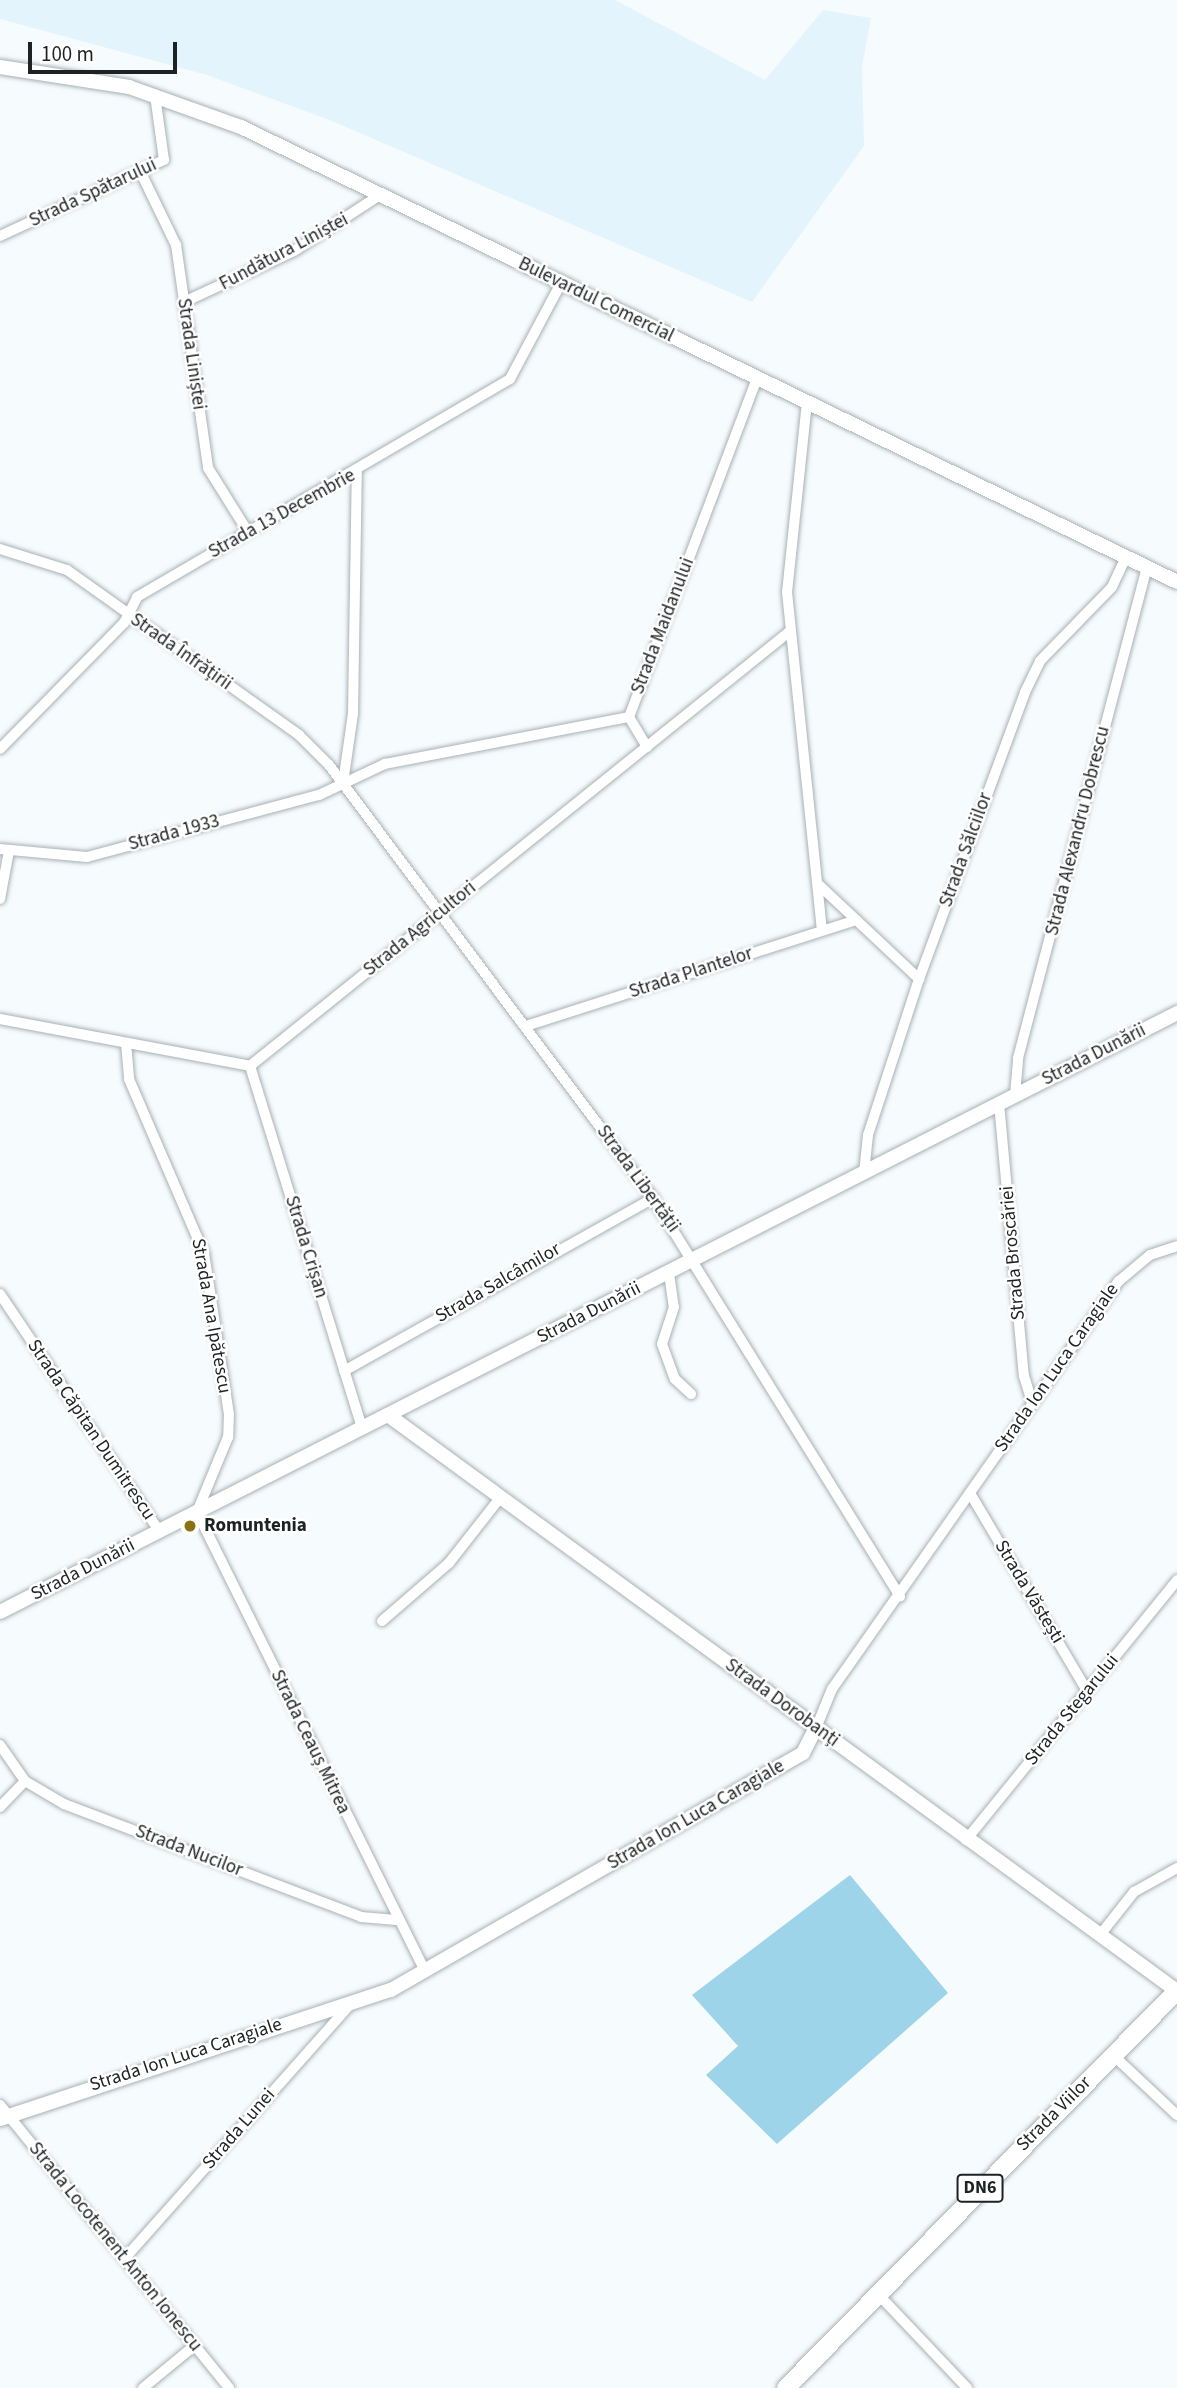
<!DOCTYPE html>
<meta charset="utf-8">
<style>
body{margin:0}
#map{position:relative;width:1177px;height:2388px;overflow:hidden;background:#f6fbfe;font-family:"Source Sans 3",sans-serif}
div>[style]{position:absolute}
.built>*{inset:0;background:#e3f4fc}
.green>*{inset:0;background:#9ed4ea}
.roads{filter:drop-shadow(0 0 2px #a8b1b4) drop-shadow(0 0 2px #a8b1b4)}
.street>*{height:10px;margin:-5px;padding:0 5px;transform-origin:5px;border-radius:5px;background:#fff}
.secondary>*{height:14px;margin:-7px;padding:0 7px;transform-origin:7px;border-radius:7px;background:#fff}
.highway>*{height:18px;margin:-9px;padding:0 9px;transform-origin:9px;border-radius:9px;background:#fff}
.dots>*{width:19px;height:19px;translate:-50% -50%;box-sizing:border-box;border:4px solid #fff;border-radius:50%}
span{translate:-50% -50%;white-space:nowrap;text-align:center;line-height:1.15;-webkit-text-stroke:5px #fff;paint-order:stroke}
.shield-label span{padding:2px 5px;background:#fff;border:2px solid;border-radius:5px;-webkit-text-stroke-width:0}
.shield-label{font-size:18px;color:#1e2223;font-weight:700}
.street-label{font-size:19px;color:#1e2223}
.poi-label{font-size:19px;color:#1e2223;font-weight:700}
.left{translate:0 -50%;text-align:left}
.scale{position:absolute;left:28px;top:42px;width:149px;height:32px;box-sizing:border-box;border:4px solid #1e2223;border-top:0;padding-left:9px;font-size:21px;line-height:24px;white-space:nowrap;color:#1e2223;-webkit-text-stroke:5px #fff;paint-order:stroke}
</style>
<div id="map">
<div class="built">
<i style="clip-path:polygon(0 0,615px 0,765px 80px,823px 10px,871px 18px,862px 66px,864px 146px,752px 302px,332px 121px,207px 75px,0 19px)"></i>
</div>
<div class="green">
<i style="clip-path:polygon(850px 1875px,948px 1993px,777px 2144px,706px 2075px,738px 2046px,692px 1995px)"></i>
</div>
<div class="roads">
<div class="street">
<i style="left:141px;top:173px;width:80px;rotate:64.1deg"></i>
<i style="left:176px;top:245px;width:225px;rotate:81.8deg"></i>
<i style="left:208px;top:468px;width:75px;rotate:58deg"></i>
<i style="left:0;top:236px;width:181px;rotate:-24.9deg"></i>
<i style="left:164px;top:160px;width:66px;rotate:-97.9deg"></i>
<i style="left:184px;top:302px;width:121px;rotate:-24.9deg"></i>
<i style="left:294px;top:251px;width:103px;rotate:-33.1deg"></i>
<i style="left:807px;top:402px;width:191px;rotate:96deg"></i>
<i style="left:787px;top:592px;width:340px;rotate:84.1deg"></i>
<i style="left:0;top:549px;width:70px;rotate:17.4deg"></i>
<i style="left:67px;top:570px;width:285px;rotate:35.4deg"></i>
<i style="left:299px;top:735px;width:42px;rotate:45deg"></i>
<i style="left:329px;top:765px;width:541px;rotate:53.19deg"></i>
<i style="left:653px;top:1198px;width:469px;rotate:58.2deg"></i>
<i style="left:629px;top:717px;width:35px;rotate:59deg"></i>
<i style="left:0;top:749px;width:177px;rotate:-45.5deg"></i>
<i style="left:124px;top:623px;width:29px;rotate:-63deg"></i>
<i style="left:137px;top:597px;width:432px;rotate:-30.3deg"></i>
<i style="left:510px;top:379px;width:109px;rotate:-62deg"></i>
<i style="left:343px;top:783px;width:70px;rotate:-81.8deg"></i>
<i style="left:353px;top:714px;width:242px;rotate:-89.1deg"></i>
<i style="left:0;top:849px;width:87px;rotate:5.3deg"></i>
<i style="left:87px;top:857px;width:240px;rotate:-15deg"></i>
<i style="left:319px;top:795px;width:73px;rotate:-25.2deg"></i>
<i style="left:385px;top:764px;width:248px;rotate:-10.9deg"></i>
<i style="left:629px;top:717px;width:362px;rotate:-69.3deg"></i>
<i style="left:818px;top:884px;width:139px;rotate:43.2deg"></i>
<i style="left:0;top:899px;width:49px;rotate:-79.4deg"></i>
<i style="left:0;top:1019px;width:254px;rotate:10.6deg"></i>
<i style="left:250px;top:1066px;width:692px;rotate:-38.84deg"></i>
<i style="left:526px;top:1026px;width:347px;rotate:-17.8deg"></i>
<i style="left:126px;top:1043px;width:36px;rotate:85deg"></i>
<i style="left:129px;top:1079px;width:189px;rotate:66.7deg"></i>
<i style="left:204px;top:1253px;width:163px;rotate:81.2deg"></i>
<i style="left:229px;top:1414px;width:23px;rotate:92deg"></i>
<i style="left:228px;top:1437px;width:81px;rotate:112.5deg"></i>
<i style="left:197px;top:1512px;width:513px;rotate:63.58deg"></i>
<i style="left:250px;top:1066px;width:379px;rotate:72.8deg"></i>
<i style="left:1015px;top:1095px;width:37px;rotate:-85deg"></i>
<i style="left:1018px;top:1058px;width:508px;rotate:-75.28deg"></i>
<i style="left:999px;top:1103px;width:274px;rotate:84.8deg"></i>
<i style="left:1024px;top:1376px;width:27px;rotate:73deg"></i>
<i style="left:864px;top:1173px;width:38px;rotate:-84deg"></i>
<i style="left:868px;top:1135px;width:164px;rotate:-71.9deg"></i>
<i style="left:919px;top:979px;width:306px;rotate:-69.7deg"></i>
<i style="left:1025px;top:692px;width:34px;rotate:-64deg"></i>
<i style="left:1040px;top:661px;width:103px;rotate:-45.8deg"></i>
<i style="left:1112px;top:587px;width:33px;rotate:-65deg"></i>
<i style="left:669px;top:1273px;width:34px;rotate:82deg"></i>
<i style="left:674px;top:1307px;width:39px;rotate:108deg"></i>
<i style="left:662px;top:1344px;width:37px;rotate:70deg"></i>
<i style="left:675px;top:1379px;width:22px;rotate:43deg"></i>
<i style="left:0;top:1294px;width:285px;rotate:56.1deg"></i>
<i style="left:344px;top:1371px;width:354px;rotate:-29.2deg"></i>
<i style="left:970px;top:1493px;width:230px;rotate:59.4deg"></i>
<i style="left:382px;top:1621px;width:89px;rotate:-40.9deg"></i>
<i style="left:449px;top:1563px;width:83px;rotate:-51.9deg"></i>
<i style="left:816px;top:1728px;width:42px;rotate:-67.7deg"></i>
<i style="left:832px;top:1689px;width:499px;rotate:-54.9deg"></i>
<i style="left:1119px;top:1281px;width:40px;rotate:-40deg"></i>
<i style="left:1150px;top:1255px;width:28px;rotate:-18deg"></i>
<i style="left:0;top:1745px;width:44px;rotate:55.2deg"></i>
<i style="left:25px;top:1781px;width:45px;rotate:30.5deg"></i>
<i style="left:64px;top:1804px;width:318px;rotate:20.8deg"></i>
<i style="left:361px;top:1917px;width:38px;rotate:5deg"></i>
<i style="left:0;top:1807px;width:36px;rotate:-46deg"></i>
<i style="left:966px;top:1840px;width:335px;rotate:-50.9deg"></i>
<i style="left:1100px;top:1935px;width:55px;rotate:-51.7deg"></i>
<i style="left:1134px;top:1892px;width:49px;rotate:-29.2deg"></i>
<i style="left:1113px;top:2055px;width:88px;rotate:43.2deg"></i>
<i style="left:0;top:2105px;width:364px;rotate:51deg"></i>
<i style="left:126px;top:2257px;width:336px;rotate:-48.4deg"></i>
<i style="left:877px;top:2293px;width:131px;rotate:46.5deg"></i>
<i style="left:143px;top:2388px;width:66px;rotate:-39.5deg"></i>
</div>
<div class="secondary">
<i style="left:0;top:67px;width:131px;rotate:8.8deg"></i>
<i style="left:129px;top:87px;width:119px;rotate:19.7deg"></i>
<i style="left:241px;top:127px;width:1041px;rotate:25.92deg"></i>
<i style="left:388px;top:1415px;width:977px;rotate:36.13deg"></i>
<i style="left:0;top:1612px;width:1321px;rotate:-26.97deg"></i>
<i style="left:0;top:2119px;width:412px;rotate:-18.3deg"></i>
<i style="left:391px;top:1990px;width:475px;rotate:-29.9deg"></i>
<i style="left:803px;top:1753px;width:28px;rotate:-63deg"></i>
</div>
<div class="highway">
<i style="left:786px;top:2388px;width:557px;rotate:-45.44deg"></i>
</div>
</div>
<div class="dots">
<i style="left:190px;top:1526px;background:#8c6f11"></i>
</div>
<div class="shield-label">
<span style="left:980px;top:2188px">DN6</span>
</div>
<div class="street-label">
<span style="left:93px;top:193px;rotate:-25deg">Strada Spătarului</span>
<span style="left:284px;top:252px;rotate:-28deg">Fundătura Liniștei</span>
<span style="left:596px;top:300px;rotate:26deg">Bulevardul Comercial</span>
<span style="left:191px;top:354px;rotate:82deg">Strada Liniștei</span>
<span style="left:282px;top:514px;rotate:-29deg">Strada 13 Decembrie</span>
<span style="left:663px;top:626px;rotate:-69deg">Strada Maidanului</span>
<span style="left:181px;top:652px;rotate:35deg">Strada Înfrățirii</span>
<span style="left:1078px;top:831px;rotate:-76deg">Strada Alexandru Dobrescu</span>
<span style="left:174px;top:833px;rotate:-15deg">Strada 1933</span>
<span style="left:966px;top:850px;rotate:-70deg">Strada Sălciilor</span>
<span style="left:420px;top:929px;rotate:-39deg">Strada Agricultori</span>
<span style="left:691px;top:973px;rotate:-18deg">Strada Plantelor</span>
<span style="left:1094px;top:1055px;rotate:-27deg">Strada Dunării</span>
<span style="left:638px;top:1179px;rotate:54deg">Strada Libertății</span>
<span style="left:306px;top:1247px;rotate:73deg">Strada Crișan</span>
<span style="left:1013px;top:1253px;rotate:-95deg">Strada Broscăriei</span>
<span style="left:498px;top:1283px;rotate:-30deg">Strada Salcâmilor</span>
<span style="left:589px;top:1313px;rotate:-27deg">Strada Dunării</span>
<span style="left:211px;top:1316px;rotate:80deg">Strada Ana Ipătescu</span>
<span style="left:1057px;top:1368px;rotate:-55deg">Strada Ion Luca Caragiale</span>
<span style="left:91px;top:1430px;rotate:56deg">Strada Căpitan Dumitrescu</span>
<span style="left:83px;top:1570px;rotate:-27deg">Strada Dunării</span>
<span style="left:1029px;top:1592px;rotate:59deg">Strada Văstești</span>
<span style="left:782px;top:1703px;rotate:36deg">Strada Dorobanți</span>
<span style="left:1072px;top:1710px;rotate:-51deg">Strada Stegarului</span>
<span style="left:310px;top:1742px;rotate:64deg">Strada Ceauș Mitrea</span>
<span style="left:696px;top:1815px;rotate:-30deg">Strada Ion Luca Caragiale</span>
<span style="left:189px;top:1851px;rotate:21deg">Strada Nucilor</span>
<span style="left:186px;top:2055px;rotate:-18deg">Strada Ion Luca Caragiale</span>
<span style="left:1054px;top:2114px;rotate:-45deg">Strada Viilor</span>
<span style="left:239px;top:2129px;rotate:-49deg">Strada Lunei</span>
<span style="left:115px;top:2247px;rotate:51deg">Strada Locotenent Anton Ionescu</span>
</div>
<div class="poi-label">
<span class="left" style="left:204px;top:1526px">Romuntenia</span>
</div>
<div class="scale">100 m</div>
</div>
